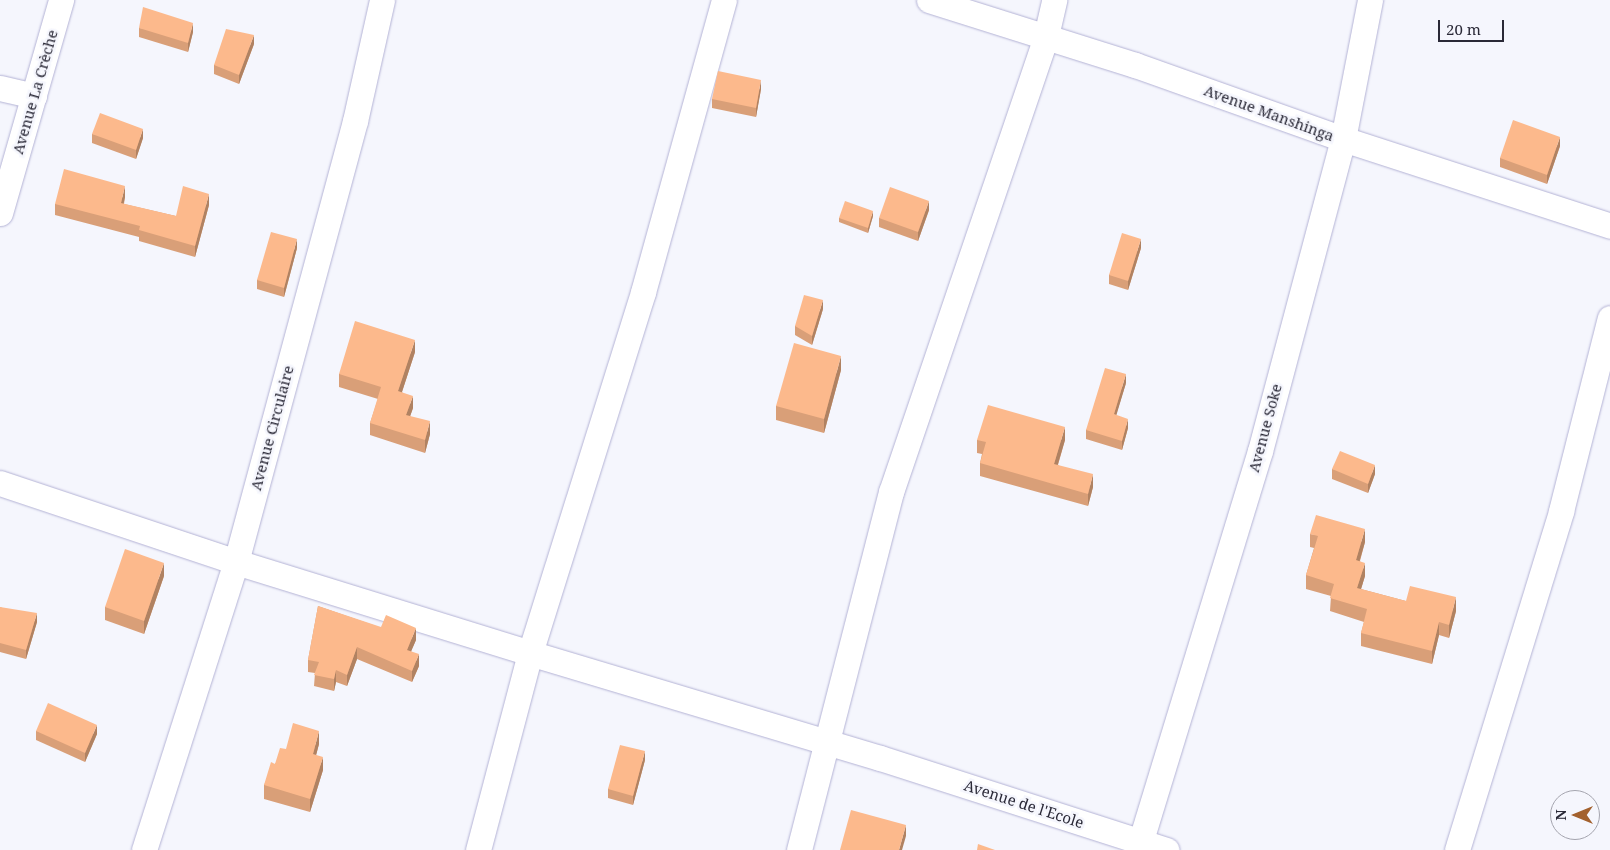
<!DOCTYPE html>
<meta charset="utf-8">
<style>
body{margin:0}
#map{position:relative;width:1610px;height:850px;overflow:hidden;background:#f5f6fd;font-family:"Noto Serif",serif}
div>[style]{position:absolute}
.roads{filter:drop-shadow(0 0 1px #b3b2d5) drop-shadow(0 0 1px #b3b2d5)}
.minor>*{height:25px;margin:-12.5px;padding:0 12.5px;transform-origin:12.5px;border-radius:12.5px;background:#fff}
.wall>*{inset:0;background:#d99f78}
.shaded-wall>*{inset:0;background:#b08262}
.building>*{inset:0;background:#fcb98c}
span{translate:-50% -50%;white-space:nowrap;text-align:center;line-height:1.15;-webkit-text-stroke:5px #f5f6fd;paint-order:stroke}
.street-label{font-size:15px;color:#2a2937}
.north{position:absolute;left:1550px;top:790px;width:50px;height:50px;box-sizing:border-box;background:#f5f6fd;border:1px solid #a4a4ae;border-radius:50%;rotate:270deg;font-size:14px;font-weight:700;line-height:20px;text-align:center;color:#2a2937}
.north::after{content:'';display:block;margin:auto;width:18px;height:22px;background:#a3612e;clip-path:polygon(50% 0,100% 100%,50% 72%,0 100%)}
.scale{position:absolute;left:1438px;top:20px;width:66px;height:22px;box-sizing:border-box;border:2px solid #2a2937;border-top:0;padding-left:6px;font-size:15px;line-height:18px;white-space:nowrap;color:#2a2937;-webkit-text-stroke:4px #f5f6fd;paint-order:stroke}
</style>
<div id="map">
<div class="roads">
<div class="minor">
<i style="left:929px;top:0;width:216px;rotate:17.5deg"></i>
<i style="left:1135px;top:65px;width:221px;rotate:19.6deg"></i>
<i style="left:1343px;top:139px;width:281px;rotate:18deg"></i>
<i style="left:0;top:88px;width:35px;rotate:13deg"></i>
<i style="left:0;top:213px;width:222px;rotate:-74deg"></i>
<i style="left:0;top:483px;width:249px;rotate:18.5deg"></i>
<i style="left:236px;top:562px;width:308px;rotate:17.2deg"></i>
<i style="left:530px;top:653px;width:365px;rotate:16.7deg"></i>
<i style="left:880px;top:758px;width:301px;rotate:17.8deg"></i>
<i style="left:144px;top:850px;width:302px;rotate:-72.3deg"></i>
<i style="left:236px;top:562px;width:457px;rotate:-74.9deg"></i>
<i style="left:355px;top:121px;width:124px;rotate:-77.4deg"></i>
<i style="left:478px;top:850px;width:204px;rotate:-75.2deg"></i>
<i style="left:530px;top:653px;width:378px;rotate:-72.6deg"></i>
<i style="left:643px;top:292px;width:303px;rotate:-74.5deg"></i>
<i style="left:799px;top:850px;width:370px;rotate:-75.6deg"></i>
<i style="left:891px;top:492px;width:482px;rotate:-71.2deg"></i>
<i style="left:1046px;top:36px;width:37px;rotate:-77deg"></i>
<i style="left:1138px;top:850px;width:417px;rotate:-73deg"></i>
<i style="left:1260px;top:451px;width:323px;rotate:-75.1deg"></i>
<i style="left:1343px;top:139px;width:142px;rotate:-79deg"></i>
<i style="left:1457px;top:850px;width:355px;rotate:-72.9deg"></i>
<i style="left:1561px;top:511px;width:199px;rotate:-75.8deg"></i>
</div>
</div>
<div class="wall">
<i style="clip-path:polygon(139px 28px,193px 32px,188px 52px,139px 37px)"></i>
<i style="clip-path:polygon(254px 44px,239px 84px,214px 74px,214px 65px)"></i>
<i style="clip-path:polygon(761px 89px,756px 117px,712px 108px,712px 99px)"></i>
<i style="clip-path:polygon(92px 134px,143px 138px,136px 159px,92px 143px)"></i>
<i style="clip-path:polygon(1560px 146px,1547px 184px,1500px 167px,1500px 158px)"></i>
<i style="clip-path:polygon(125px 197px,124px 204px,176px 216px,209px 205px,195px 257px,139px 241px,139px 237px,55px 215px,55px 204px)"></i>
<i style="clip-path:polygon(929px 210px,918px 241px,879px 227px,879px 218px)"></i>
<i style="clip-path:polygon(873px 216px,868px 233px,839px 222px,839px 218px)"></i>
<i style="clip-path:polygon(297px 248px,284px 297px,257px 289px,257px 280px)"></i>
<i style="clip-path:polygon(1141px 248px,1128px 290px,1109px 284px,1109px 275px)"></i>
<i style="clip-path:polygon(823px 309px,812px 345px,795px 335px,795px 326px)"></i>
<i style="clip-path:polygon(415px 352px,402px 392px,413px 408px,410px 416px,430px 434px,425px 453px,370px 435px,370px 423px,378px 399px,339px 387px,339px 374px)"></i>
<i style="clip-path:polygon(841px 370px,824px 433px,776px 420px,776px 406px)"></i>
<i style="clip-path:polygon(1126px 383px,1116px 415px,1128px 428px,1122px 450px,1086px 439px,1086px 430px)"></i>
<i style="clip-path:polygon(977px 440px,1065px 440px,1058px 465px,1093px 487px,1088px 506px,980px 476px,980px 463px,982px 454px,977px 453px)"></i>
<i style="clip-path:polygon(1332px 469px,1375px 474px,1368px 493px,1332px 479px)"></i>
<i style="clip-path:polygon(1310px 534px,1365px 542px,1360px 561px,1365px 576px,1361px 589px,1406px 601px,1456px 611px,1449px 638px,1439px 635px,1432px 664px,1361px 646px,1361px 633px,1364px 622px,1330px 611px,1331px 596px,1306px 589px,1306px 575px,1314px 548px,1310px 547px)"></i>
<i style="clip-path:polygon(164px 576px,144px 634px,105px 620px,105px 607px)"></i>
<i style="clip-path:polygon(318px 606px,416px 640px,411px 651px,419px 666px,412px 682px,357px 659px,347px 686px,336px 682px,334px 691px,314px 686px,315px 673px,308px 672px,308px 660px)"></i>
<i style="clip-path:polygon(0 607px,37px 622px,26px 659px,0 652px)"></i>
<i style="clip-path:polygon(36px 731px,97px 734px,85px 762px,36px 740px)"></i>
<i style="clip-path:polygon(319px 744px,316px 755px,323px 770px,310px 812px,264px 799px,264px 785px,275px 764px,286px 749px)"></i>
<i style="clip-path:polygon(645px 760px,633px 805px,608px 798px,608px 789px)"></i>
</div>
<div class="shaded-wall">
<i style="clip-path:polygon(193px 23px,193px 32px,188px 52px,188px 43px)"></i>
<i style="clip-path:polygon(254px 35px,254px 44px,239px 84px,239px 75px)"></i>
<i style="clip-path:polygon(761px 80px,761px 89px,756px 117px,756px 108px)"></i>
<i style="clip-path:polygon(143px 129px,143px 138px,136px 159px,136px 150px)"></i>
<i style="clip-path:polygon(1560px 137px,1560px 146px,1547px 184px,1547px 175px)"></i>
<i style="clip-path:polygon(125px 186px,125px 197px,121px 214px,121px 203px)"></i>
<i style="clip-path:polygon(209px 194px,209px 205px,195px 257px,195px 246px)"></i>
<i style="clip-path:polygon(929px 201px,929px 210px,918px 241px,918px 232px)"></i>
<i style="clip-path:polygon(873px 211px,873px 216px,868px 233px,868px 228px)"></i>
<i style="clip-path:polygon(297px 239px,297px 248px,284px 297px,284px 288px)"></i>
<i style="clip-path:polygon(1141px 239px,1141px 248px,1128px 290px,1128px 281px)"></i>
<i style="clip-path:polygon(823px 300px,823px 309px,812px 345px,812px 336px)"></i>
<i style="clip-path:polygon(415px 340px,415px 352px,398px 404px,398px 391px)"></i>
<i style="clip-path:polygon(841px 356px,841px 370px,824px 433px,824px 419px)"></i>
<i style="clip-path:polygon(1126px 374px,1126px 383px,1114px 423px,1114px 414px)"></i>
<i style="clip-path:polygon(413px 396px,413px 408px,406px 428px,406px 415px)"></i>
<i style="clip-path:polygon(1128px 419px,1128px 428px,1122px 450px,1122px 441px)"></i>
<i style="clip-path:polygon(430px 421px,430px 434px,425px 453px,425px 440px)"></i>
<i style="clip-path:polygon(1065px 427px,1065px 440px,1054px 477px,1054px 464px)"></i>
<i style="clip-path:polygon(1375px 465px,1375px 474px,1368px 493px,1368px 484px)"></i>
<i style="clip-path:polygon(1093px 474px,1093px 487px,1088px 506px,1088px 494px)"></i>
<i style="clip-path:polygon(1365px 529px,1365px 542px,1356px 573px,1356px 560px)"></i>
<i style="clip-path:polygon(164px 563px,164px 576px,144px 634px,144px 621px)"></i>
<i style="clip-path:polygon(1365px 563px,1365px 576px,1357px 602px,1357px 588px)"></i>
<i style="clip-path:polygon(1456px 597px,1456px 611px,1449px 638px,1449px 625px)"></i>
<i style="clip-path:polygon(37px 613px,37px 622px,26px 659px,26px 650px)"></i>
<i style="clip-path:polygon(1439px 622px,1439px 635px,1432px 664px,1432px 651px)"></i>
<i style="clip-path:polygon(416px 628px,416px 640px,407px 661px,407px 650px)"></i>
<i style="clip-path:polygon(357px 647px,357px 659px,347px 686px,347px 675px)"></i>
<i style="clip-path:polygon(419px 654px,419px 666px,412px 682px,412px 671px)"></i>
<i style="clip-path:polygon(336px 670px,336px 682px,334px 691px,334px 679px)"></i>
<i style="clip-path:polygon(97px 725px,97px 734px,85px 762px,85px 753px)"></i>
<i style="clip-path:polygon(319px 731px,319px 744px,313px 767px,313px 754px)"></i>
<i style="clip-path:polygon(645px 751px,645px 760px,633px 805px,633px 796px)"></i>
<i style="clip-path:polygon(323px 757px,323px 770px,310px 812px,310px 799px)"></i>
<i style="clip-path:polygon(906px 825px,906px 836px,902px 850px,899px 850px)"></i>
</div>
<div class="building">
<i style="clip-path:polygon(143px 7px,193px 23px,188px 43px,139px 28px)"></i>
<i style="clip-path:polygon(226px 29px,254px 35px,239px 75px,214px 65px)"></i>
<i style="clip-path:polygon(718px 71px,761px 80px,756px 108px,712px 99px)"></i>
<i style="clip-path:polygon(100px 113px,143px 129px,136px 150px,92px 134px)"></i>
<i style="clip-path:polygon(1513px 120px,1560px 137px,1547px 175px,1500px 158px)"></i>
<i style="clip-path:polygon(64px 169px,125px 186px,121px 203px,176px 216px,183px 186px,209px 194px,195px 246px,139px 230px,140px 226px,55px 204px)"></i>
<i style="clip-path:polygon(890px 187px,929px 201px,918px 232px,879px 218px)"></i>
<i style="clip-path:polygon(845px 201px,873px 211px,868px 228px,839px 218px)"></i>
<i style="clip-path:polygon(271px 232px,297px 239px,284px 288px,257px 280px)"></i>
<i style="clip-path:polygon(1122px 233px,1141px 239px,1128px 281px,1109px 275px)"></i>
<i style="clip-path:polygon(804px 295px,823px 300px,812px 336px,795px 326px)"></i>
<i style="clip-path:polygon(355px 321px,415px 340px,398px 391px,413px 396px,406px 415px,430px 421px,425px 440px,370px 423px,381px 387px,339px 374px)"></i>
<i style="clip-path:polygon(794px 343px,841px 356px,824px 419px,776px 406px)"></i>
<i style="clip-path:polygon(1105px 368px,1126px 374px,1114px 414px,1128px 419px,1122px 441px,1086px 430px)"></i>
<i style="clip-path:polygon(988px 405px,1065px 427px,1054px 464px,1093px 474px,1088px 494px,980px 463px,986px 442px,977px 440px)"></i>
<i style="clip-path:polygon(1340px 451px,1375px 465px,1368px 484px,1332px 469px)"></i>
<i style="clip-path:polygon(1316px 515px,1365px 529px,1356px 560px,1365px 563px,1357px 588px,1406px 601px,1410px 586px,1456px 597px,1449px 625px,1439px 622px,1432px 651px,1361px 633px,1367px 609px,1330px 598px,1334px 584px,1306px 575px,1318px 536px,1310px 534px)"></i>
<i style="clip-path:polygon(125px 549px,164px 563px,144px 621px,105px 607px)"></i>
<i style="clip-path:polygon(318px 606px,381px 627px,386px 615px,416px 628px,407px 650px,419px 654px,412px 671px,357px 647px,347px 675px,336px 670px,334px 679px,314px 675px,319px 662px,308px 660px)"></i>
<i style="clip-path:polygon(0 607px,37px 613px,26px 650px,0 643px)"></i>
<i style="clip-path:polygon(48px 703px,97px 725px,85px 753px,36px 731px)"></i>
<i style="clip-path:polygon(293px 723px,319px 731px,313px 754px,323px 757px,310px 799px,264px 785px,271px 762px,275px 764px,280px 748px,286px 749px)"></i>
<i style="clip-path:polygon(620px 745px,645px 751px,633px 796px,608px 789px)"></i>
<i style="clip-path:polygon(851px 810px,906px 825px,899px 850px,840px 850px)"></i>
<i style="clip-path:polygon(978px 844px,995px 850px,977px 850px)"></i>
</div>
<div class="street-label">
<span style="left:35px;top:92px;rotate:-74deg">Avenue La Crèche</span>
<span style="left:1269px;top:113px;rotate:20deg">Avenue Manshinga</span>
<span style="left:272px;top:428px;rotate:-75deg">Avenue Circulaire</span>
<span style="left:1265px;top:428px;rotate:-75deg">Avenue Soke</span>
<span style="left:1024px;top:804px;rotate:18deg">Avenue de l'Ecole</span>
</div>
<div class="north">N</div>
<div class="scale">20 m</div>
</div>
